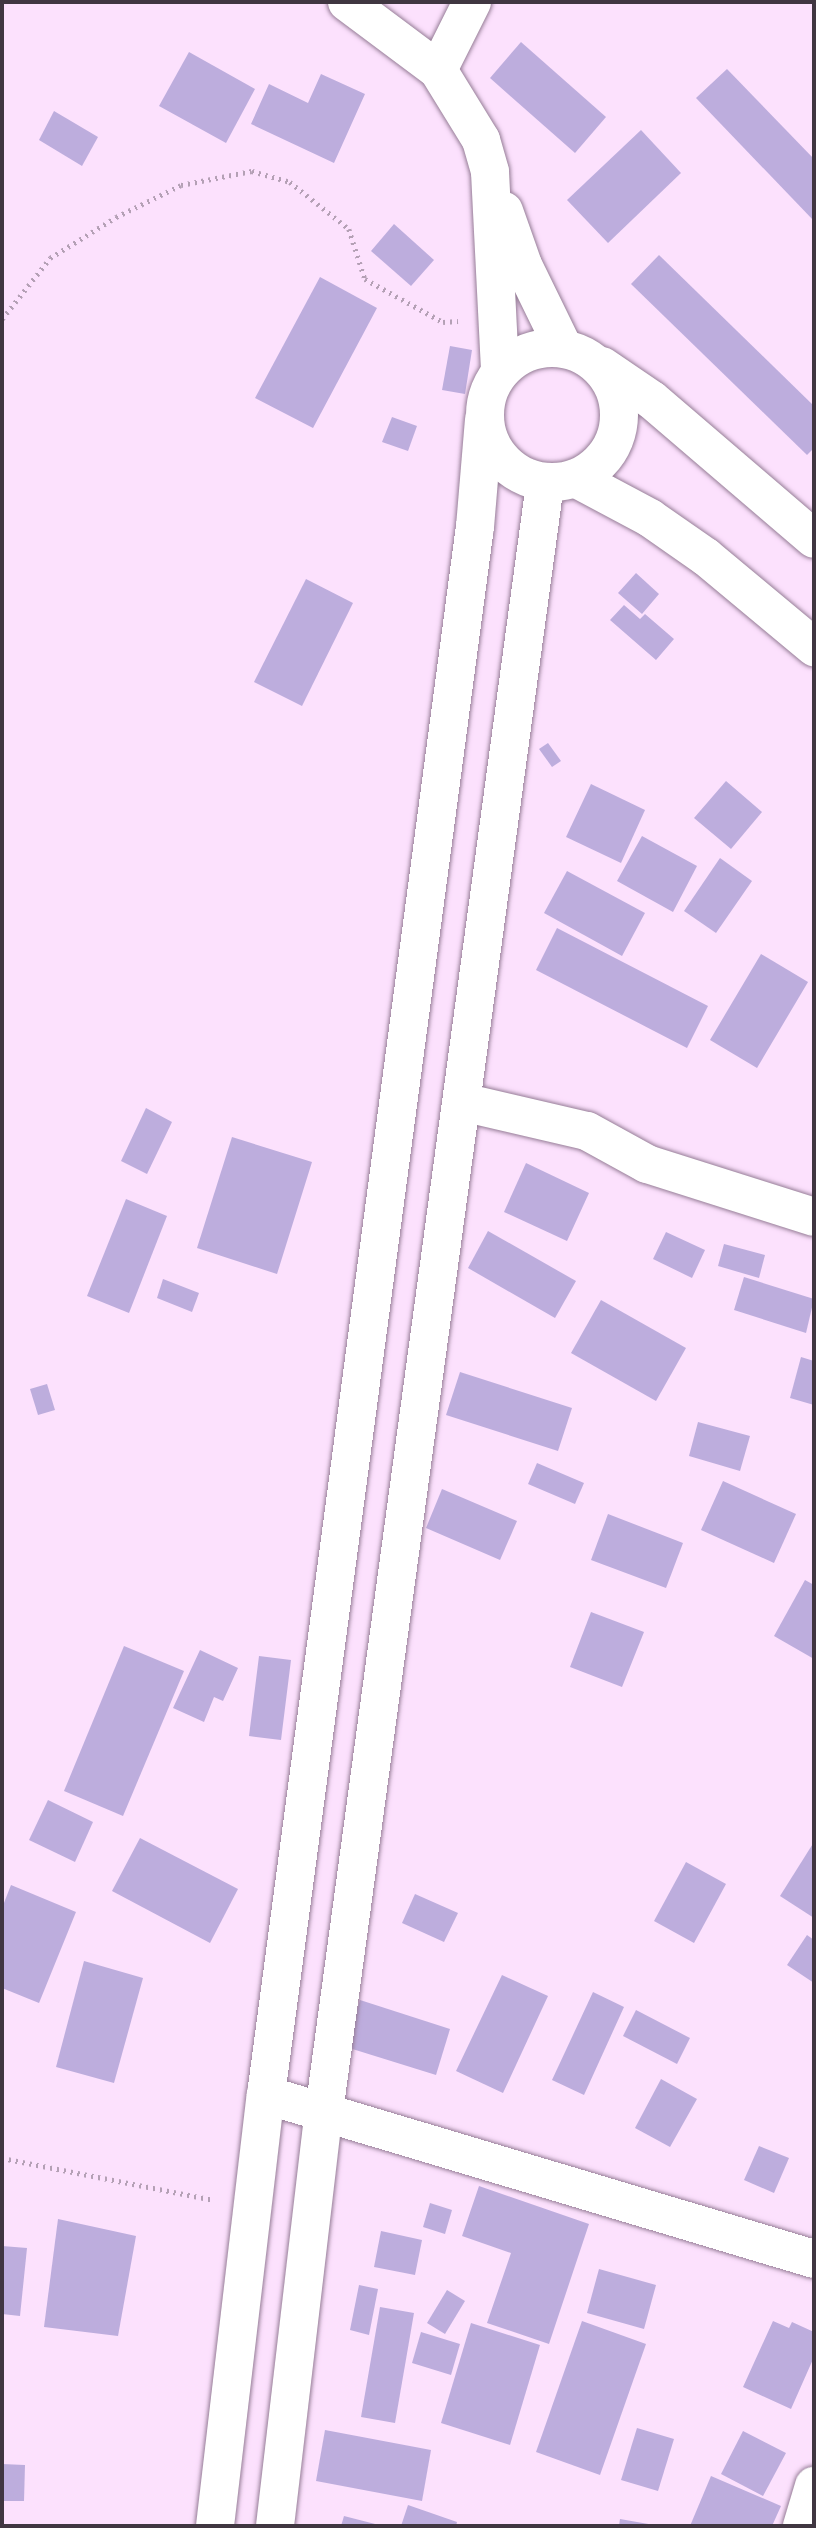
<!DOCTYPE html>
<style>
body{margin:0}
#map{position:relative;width:816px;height:2528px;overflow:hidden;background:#fce1fd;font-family:"Asap Condensed",sans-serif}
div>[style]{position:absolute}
.building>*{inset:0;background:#bdaddd}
.path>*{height:4.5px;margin-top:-2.25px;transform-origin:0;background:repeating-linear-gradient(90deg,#b4a0b5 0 2px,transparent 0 7px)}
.roads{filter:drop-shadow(0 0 2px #967d97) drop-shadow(0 0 2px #967d97)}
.minor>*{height:38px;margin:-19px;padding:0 19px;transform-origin:19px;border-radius:19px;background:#fff}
.primary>*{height:38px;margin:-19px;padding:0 19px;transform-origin:19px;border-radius:19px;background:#fff}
.primary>.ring{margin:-19px;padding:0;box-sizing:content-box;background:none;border:38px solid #fff;border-radius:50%}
span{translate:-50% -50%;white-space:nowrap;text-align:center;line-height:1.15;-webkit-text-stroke:7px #fff;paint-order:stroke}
.frame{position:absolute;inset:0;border:4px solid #403641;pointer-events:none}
</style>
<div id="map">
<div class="building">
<i style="clip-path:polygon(521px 42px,606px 117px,575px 153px,490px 78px)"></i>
<i style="clip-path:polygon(189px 52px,255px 89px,226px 143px,159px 106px)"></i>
<i style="clip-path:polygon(727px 69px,814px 159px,814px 221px,696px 98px)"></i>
<i style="clip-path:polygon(321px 74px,365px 94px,334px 163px,251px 124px,269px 84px,308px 103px)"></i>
<i style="clip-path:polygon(54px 111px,98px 137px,82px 166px,39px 140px)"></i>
<i style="clip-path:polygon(641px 130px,681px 173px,608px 243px,567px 200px)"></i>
<i style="clip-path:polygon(394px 224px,434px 260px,411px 286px,371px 251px)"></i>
<i style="clip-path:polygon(659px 255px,814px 406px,814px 448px,807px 455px,631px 284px)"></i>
<i style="clip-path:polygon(320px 277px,377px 308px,313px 428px,255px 398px)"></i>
<i style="clip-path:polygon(450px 346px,472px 350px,465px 394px,442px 390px)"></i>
<i style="clip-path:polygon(392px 417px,417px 426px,408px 451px,382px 442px)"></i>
<i style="clip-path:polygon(636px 573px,659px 594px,642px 614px,618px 593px)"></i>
<i style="clip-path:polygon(306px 579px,353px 603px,302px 706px,254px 682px)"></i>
<i style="clip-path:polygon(624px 605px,640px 619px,645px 614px,674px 639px,656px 660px,610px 620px)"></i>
<i style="clip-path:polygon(548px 743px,561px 761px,552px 767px,539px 749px)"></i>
<i style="clip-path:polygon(726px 781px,762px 812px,731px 849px,694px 818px)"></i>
<i style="clip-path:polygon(591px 784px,645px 810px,621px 863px,566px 837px)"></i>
<i style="clip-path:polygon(642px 836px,697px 866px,673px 912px,617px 881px)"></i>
<i style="clip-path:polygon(720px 858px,752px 881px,716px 933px,684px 911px)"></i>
<i style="clip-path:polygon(567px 871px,645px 913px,622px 956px,544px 913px)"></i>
<i style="clip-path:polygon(557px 928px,708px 1006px,687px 1048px,536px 970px)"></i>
<i style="clip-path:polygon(761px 954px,808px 982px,757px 1068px,710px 1040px)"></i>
<i style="clip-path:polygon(146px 1108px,172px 1122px,147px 1174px,121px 1161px)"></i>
<i style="clip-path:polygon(232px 1137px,312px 1162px,277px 1274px,197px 1248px)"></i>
<i style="clip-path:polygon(526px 1163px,589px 1193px,567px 1241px,504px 1212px)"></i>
<i style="clip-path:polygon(126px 1199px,167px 1216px,129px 1313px,87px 1296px)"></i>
<i style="clip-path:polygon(488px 1231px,576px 1281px,555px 1318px,468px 1268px)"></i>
<i style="clip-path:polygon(666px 1232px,705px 1250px,692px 1278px,653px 1259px)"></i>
<i style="clip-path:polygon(724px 1244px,765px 1255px,759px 1278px,718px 1266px)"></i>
<i style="clip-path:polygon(744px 1277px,814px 1299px,806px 1333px,734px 1310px)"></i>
<i style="clip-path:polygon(163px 1279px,199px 1293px,192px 1312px,157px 1298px)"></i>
<i style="clip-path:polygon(601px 1300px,686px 1348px,656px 1401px,571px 1353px)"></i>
<i style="clip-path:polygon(801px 1357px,814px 1361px,814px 1405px,790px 1398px)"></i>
<i style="clip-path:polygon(460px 1372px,572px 1408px,558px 1451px,446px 1415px)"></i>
<i style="clip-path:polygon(47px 1384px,55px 1410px,38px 1415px,30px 1389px)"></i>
<i style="clip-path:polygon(698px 1422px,750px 1436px,740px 1471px,689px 1456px)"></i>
<i style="clip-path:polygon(537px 1463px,584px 1483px,575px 1504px,528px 1484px)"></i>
<i style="clip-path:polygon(723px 1481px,796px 1514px,774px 1563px,701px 1530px)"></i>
<i style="clip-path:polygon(442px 1489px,517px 1521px,500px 1560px,426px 1528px)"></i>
<i style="clip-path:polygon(608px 1514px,683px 1543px,666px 1588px,591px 1560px)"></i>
<i style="clip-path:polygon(805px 1580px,814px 1585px,814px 1659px,774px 1636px)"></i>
<i style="clip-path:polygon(591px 1612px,644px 1632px,622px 1687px,570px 1667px)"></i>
<i style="clip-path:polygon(124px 1646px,184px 1671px,123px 1816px,64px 1791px)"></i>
<i style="clip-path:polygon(200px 1650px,238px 1668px,223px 1701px,214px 1697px,204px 1722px,173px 1708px)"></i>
<i style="clip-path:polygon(259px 1656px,291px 1660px,281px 1740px,249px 1736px)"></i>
<i style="clip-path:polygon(48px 1800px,93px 1822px,75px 1862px,29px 1840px)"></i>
<i style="clip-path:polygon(140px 1838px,238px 1889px,210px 1943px,112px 1891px)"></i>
<i style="clip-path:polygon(814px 1842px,814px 1918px,780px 1896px)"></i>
<i style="clip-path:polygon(686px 1862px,726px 1884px,694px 1943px,654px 1921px)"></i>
<i style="clip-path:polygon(11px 1885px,76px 1912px,39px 2003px,2px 1988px,2px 1908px)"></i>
<i style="clip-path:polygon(415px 1894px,458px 1913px,444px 1942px,402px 1923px)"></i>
<i style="clip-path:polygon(807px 1935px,814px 1940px,814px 1983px,787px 1965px)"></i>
<i style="clip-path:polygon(84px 1961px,143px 1978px,114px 2083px,56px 2067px)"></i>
<i style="clip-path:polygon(502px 1975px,548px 1996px,503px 2093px,456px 2071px)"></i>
<i style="clip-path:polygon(593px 1992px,624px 2007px,584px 2095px,552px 2080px)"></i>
<i style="clip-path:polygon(360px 2000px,450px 2029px,436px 2075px,346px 2047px)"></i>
<i style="clip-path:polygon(636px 2010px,690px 2038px,677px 2064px,623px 2036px)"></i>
<i style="clip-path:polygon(661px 2079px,697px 2099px,670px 2147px,635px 2128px)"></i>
<i style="clip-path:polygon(759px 2146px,789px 2158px,774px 2193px,744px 2180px)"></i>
<i style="clip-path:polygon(479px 2186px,589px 2224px,549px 2344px,487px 2323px,511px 2253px,462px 2236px)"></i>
<i style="clip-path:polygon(430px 2203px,452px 2210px,445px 2234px,423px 2227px)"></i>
<i style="clip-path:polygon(58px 2219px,136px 2236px,118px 2336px,44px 2327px)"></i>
<i style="clip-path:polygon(381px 2231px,422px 2240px,415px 2275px,374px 2267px)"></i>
<i style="clip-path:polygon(2px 2246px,27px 2248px,20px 2316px,2px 2314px)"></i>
<i style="clip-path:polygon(599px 2269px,656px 2285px,644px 2329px,587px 2313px)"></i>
<i style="clip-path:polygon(359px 2285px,378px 2289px,369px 2335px,350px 2330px)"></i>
<i style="clip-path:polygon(447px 2290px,465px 2301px,445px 2334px,427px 2323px)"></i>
<i style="clip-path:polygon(380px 2307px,414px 2313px,395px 2423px,361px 2417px)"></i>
<i style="clip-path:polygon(582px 2321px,646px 2344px,600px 2475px,536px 2452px)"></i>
<i style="clip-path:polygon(773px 2321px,789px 2328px,792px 2322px,814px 2332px,814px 2357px,791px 2409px,743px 2387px)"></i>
<i style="clip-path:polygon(471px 2323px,540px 2345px,510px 2445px,441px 2423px)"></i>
<i style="clip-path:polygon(421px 2332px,460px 2344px,451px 2375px,412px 2363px)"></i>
<i style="clip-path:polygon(637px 2428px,674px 2439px,658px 2491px,621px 2480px)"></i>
<i style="clip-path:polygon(325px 2430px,431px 2450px,422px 2501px,316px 2481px)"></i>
<i style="clip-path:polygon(743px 2431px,786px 2453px,763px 2496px,721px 2474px)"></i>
<i style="clip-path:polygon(2px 2464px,25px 2465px,24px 2501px,2px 2501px)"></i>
<i style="clip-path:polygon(711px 2476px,781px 2506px,772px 2526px,690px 2526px)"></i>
<i style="clip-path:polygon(408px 2505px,457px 2522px,456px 2526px,401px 2526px)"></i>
<i style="clip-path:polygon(344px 2516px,379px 2525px,379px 2526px,341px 2526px)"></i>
<i style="clip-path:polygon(620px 2519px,654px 2525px,654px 2526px,619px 2526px)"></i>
</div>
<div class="path">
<i style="left:2px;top:319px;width:78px;rotate:-51.8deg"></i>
<i style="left:50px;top:258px;width:78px;rotate:-31.8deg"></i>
<i style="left:116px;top:217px;width:72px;rotate:-26.2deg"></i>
<i style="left:181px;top:185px;width:72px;rotate:-11.2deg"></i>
<i style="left:252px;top:171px;width:40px;rotate:16deg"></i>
<i style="left:290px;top:182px;width:75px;rotate:38.5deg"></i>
<i style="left:349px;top:229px;width:52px;rotate:72.3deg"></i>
<i style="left:365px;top:279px;width:89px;rotate:28.9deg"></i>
<i style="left:443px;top:322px;width:15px;rotate:-4deg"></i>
<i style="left:2px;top:2158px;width:216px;rotate:11.2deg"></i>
</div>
<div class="roads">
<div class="minor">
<i style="left:347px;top:2px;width:114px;rotate:36.8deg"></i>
<i style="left:438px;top:70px;width:82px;rotate:58.4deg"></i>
<i style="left:481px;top:140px;width:33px;rotate:74deg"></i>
<i style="left:490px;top:172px;width:200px;rotate:87.1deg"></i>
<i style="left:438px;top:70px;width:76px;rotate:-63.4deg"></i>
<i style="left:504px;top:211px;width:57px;rotate:70.6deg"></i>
<i style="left:523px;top:265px;width:91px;rotate:64deg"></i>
<i style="left:462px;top:1102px;width:128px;rotate:13.1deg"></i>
<i style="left:587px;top:1131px;width:68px;rotate:28.8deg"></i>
<i style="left:647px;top:1164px;width:175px;rotate:17.6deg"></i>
<i style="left:266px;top:2095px;width:572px;rotate:16.66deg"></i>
<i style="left:802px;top:2526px;width:42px;rotate:-73.3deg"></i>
</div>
<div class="primary">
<i class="ring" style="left:485px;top:348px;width:96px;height:96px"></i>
<i style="left:602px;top:366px;width:60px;rotate:34.2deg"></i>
<i style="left:652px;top:400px;width:213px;rotate:40.6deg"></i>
<i style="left:577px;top:479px;width:83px;rotate:28.1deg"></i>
<i style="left:650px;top:518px;width:68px;rotate:34.9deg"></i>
<i style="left:706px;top:557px;width:141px;rotate:39.8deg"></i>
<i style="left:215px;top:2526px;width:434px;rotate:-83.3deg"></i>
<i style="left:266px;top:2095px;width:1582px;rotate:-82.41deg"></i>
<i style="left:475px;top:527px;width:107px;rotate:-85.2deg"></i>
<i style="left:275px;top:2526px;width:417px;rotate:-83.3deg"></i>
<i style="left:324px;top:2112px;width:1644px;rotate:-82.27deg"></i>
</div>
</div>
<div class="frame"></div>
</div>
